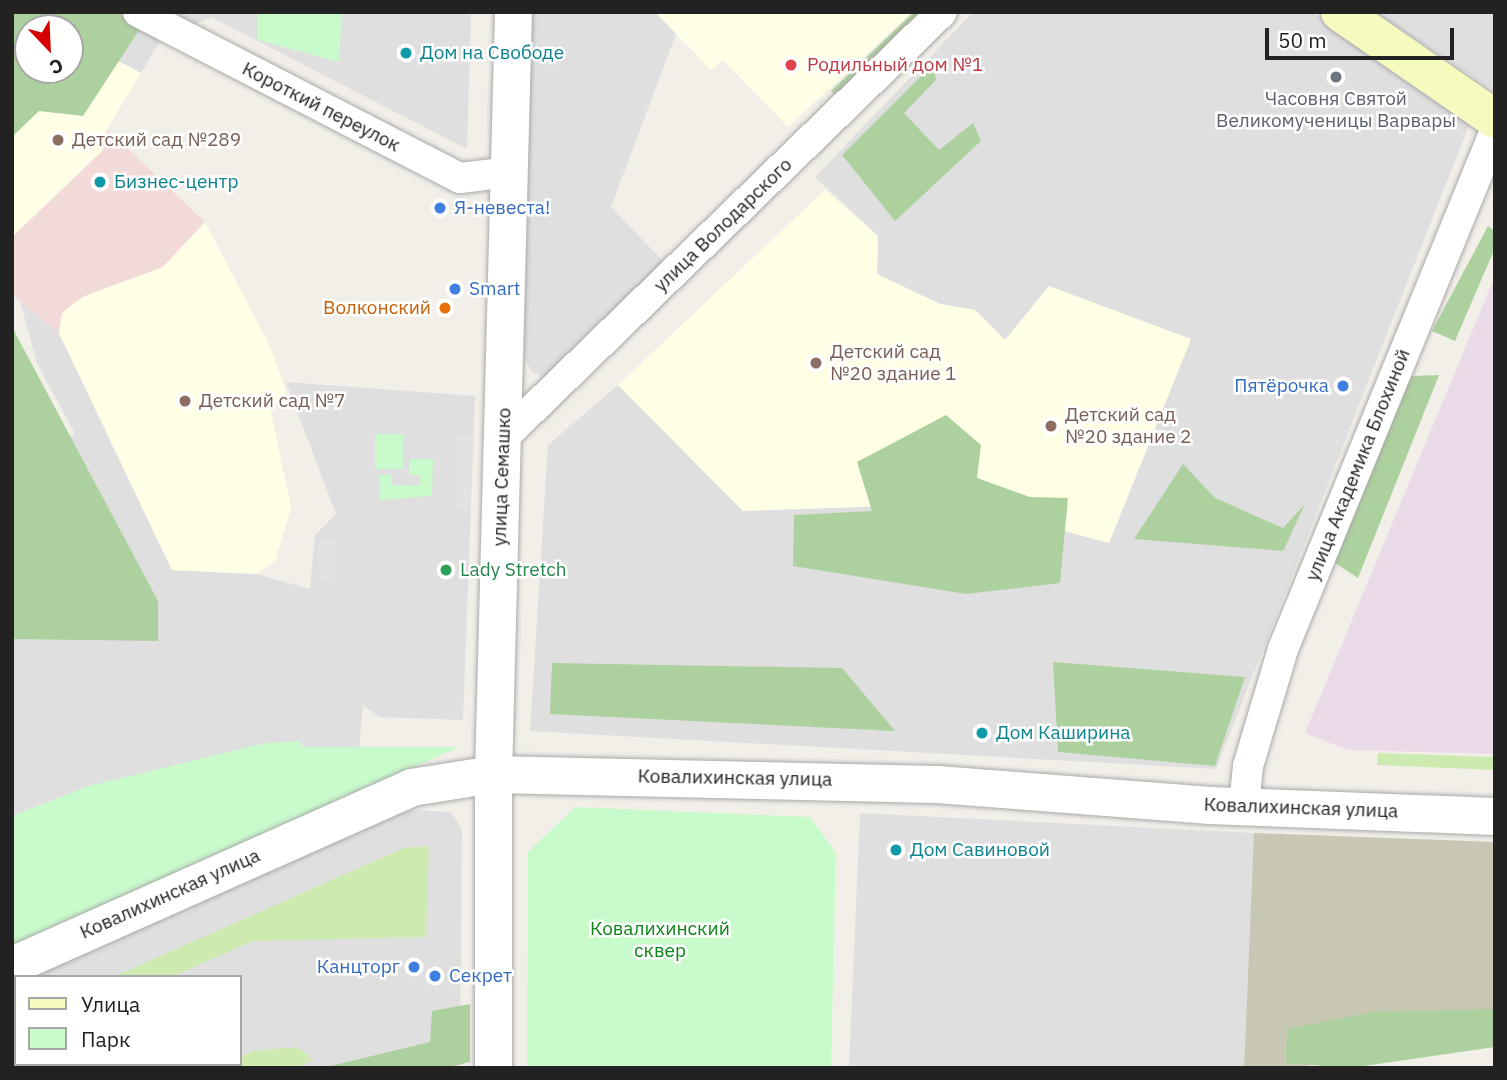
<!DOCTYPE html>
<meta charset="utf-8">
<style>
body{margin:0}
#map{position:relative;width:1507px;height:1080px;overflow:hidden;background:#f2efe9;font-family:"IBM Plex Sans",sans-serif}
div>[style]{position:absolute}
.residential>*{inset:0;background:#e0dfdf}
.commercial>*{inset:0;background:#f2dad9}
.industrial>*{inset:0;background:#ebdbe8}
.education>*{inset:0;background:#ffffe5}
.construction>*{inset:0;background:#c7c7b4}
.grass>*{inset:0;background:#cdebb0}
.forest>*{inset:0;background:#add19e}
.park>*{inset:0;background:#c8facc}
.parking>*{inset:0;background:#e2e2e2}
.roads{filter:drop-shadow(0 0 2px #a9a9a9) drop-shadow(0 0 2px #a9a9a9)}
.minor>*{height:30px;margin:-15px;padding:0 15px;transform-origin:15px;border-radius:15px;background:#fff}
.tertiary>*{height:37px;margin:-18.5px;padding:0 18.5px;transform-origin:18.5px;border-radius:18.5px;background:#fff}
.secondary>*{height:38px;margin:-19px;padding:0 19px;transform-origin:19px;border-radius:19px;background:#f7fabf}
.dots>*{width:19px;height:19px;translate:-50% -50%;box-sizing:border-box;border:4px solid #fff;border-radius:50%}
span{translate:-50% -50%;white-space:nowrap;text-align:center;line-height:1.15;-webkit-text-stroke:5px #fff;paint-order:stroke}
.culture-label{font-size:19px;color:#0d838f}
.left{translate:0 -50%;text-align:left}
.health-label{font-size:19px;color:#be3a42}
.worship-label{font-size:19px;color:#5b616d}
.street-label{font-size:19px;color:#222}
.education-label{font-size:19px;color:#785e54}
.shop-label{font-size:19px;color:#366cbe}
.right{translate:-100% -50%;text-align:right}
.food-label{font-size:19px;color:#c56008}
.leisure-label{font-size:19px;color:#27864d}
.park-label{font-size:19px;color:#0c8416}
.frame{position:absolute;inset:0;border:14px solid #222;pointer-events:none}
.legend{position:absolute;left:14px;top:975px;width:228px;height:91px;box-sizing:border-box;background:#fff;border:2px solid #a7a7a7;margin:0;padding:9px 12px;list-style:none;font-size:21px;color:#222}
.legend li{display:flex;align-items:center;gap:14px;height:35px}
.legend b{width:35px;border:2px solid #a7a7a7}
.north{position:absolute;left:14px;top:14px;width:70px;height:70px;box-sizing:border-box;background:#fff;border:2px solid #a7a7a7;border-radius:50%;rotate:157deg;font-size:19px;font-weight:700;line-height:28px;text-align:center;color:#222}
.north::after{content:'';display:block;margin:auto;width:24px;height:32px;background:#d40000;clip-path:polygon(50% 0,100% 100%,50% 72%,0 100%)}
.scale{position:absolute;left:1265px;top:28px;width:189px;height:32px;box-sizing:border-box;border:4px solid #222;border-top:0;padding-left:9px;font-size:21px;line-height:24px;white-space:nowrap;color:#222;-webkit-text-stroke:5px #fff;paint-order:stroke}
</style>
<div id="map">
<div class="residential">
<i style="clip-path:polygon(12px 12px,471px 12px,467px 149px,211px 17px,160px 41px,141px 73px,70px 36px,70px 28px,28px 28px)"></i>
<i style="clip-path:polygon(531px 12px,658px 12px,676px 34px,611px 207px,665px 263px,547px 378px,532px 372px,524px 357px)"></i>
<i style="clip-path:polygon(973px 12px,1312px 12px,1470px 123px,1216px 769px,530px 731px,548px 445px,618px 385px,743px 511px,904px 487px,1109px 543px,1191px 339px,1006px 341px,975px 310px,940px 304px,877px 274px,878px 236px,815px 177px)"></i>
<i style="clip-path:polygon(1375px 12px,1495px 12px,1494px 91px)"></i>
<i style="clip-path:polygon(20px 301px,59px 333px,172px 570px,256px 574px,310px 589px,315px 535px,336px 514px,286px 382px,475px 396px,463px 720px,379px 717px,363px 705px,359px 750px,303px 747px,89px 786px,12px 816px,12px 582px,46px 449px,75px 434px,37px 363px)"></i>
<i style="clip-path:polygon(414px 810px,451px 812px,462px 829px,460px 1068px,12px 1068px,16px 983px,16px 1064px,240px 1064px,240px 977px,29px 977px,379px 819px)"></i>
<i style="clip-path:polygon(860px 813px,1254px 833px,1244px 1068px,849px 1068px)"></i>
</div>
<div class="commercial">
<i style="clip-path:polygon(107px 129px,205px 222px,163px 267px,82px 297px,62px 313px,59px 333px,12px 295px,12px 237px,102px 151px)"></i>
</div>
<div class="industrial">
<i style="clip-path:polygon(1495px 276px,1495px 754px,1348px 750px,1305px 733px)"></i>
</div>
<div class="education">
<i style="clip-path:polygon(912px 12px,788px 127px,723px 60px,711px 70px,657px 14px)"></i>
<i style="clip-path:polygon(70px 36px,141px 73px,107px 129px,102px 151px,12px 237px,12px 66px,70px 70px)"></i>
<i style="clip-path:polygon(825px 190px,878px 236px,877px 274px,940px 304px,975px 310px,1005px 340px,1049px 286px,1191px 339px,1109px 543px,904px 488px,891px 506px,743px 511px,618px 385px)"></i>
<i style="clip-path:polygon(205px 222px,270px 346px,288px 396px,270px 407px,291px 508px,275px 561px,256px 574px,172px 570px,59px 333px,62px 313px,83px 297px,163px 267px)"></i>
</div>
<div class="construction">
<i style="clip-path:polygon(1254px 833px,1495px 842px,1495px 1032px,1295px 1068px,1244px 1068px)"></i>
</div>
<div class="grass">
<i style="clip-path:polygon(1378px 753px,1495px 757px,1495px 770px,1377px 765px)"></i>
<i style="clip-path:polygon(429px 846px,426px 937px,252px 941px,172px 977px,113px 977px,404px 848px)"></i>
<i style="clip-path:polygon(298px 1047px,313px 1060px,296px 1068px,215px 1068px,240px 1064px,240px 1057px,253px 1051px)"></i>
</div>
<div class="forest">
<i style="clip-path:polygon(evenodd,12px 12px,151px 12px,83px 116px,39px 111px,14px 135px,12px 12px,28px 28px,70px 28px,70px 70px,28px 70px,28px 28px)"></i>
<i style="clip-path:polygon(914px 12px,932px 12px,840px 101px,831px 91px)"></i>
<i style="clip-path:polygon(933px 64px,936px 80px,904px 113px,939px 150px,973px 123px,981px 141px,895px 221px,842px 155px)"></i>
<i style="clip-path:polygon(1488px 226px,1495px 231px,1495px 248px,1455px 341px,1432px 331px)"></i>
<i style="clip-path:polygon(12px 327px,158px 601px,158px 641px,12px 639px)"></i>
<i style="clip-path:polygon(1439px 375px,1358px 578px,1332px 561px,1411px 376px)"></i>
<i style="clip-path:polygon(946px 415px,981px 445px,977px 478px,1030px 497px,1068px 498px,1060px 583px,966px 594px,793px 566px,794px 515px,872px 511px,857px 462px)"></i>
<i style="clip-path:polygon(1183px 464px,1215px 498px,1283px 528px,1305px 504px,1283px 551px,1134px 539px)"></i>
<i style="clip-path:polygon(1053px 662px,1245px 677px,1215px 766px,1058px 752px)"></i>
<i style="clip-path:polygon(552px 663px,842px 668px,895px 731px,550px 714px)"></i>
<i style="clip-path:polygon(470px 1004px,470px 1062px,445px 1068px,322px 1068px,430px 1042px,432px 1011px)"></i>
<i style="clip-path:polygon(1495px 1009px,1495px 1047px,1350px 1068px,1286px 1063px,1287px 1029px,1373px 1012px)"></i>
</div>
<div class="park">
<i style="clip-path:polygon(258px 12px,342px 12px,339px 62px,258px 40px)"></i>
<i style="clip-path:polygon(375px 434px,403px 434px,403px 469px,375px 469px)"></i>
<i style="clip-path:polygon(410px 459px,433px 459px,432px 496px,379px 500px,380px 475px,391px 475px,391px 485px,420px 486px,420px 475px,409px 475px)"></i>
<i style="clip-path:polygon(300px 741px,303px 747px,459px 747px,12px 947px,12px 816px,89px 786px,265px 743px)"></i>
<i style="clip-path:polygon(575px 807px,810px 817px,836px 853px,831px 1068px,527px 1068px,528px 852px)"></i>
</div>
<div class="parking">
<i style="clip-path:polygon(457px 435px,473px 436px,470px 509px,455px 509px)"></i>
<i style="clip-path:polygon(319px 540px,336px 541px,334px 581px,317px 581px)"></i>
</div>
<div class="roads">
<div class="minor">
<i style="left:138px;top:12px;width:362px;rotate:27.3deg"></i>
<i style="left:460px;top:178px;width:50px;rotate:-6.8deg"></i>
<i style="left:504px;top:437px;width:610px;rotate:-44.14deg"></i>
<i style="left:1244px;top:806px;width:40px;rotate:-84.3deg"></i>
<i style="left:1248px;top:766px;width:122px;rotate:-73.3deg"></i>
<i style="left:1283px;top:649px;width:560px;rotate:-67.74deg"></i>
</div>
<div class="tertiary">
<i style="left:12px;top:965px;width:437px;rotate:-24deg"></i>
<i style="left:411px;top:787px;width:83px;rotate:-9deg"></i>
<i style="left:493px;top:774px;width:444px;rotate:1.3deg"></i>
<i style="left:937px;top:784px;width:274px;rotate:4.4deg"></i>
<i style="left:1210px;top:805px;width:285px;rotate:2.2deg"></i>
<i style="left:493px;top:1068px;width:294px;rotate:-90deg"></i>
<i style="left:493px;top:774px;width:762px;rotate:-88.5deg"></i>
</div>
<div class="secondary">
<i style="left:1340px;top:12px;width:188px;rotate:34.6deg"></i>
</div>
</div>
<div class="dots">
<i style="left:406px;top:53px;background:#0f9aa8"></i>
<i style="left:791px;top:65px;background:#e0444e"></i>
<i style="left:1336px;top:77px;background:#6b7280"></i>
<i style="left:58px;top:140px;background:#8d6e63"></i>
<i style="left:100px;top:182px;background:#0f9aa8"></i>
<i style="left:440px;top:208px;background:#3f7fe0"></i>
<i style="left:455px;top:289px;background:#3f7fe0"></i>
<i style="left:445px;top:308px;background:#e8710a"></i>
<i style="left:816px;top:363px;background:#8d6e63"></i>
<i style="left:1343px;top:386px;background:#3f7fe0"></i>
<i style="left:185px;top:401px;background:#8d6e63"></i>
<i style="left:1051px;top:426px;background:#8d6e63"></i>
<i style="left:446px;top:570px;background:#2e9e5b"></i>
<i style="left:982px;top:733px;background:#0f9aa8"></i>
<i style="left:896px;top:850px;background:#0f9aa8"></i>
<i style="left:414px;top:967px;background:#3f7fe0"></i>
<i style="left:435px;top:976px;background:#3f7fe0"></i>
</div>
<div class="culture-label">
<span class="left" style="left:420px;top:53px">Дом на Свободе</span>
<span class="left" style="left:114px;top:182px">Бизнес-центр</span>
<span class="left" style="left:996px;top:733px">Дом Каширина</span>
<span class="left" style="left:910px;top:850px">Дом Савиновой</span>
</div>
<div class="health-label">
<span class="left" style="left:807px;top:65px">Родильный дом №1</span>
</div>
<div class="worship-label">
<span style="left:1336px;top:110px">Часовня Святой<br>Великомученицы Варвары</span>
</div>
<div class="street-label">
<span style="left:321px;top:107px;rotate:27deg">Короткий переулок</span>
<span style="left:723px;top:225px;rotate:-44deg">улица Володарского</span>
<span style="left:1358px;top:465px;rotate:-68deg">улица Академика Блохиной</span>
<span style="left:502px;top:477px;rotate:-88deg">улица Семашко</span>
<span style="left:735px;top:778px;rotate:1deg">Ковалихинская улица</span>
<span style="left:1301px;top:808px;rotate:2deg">Ковалихинская улица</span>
<span style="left:170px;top:894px;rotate:-24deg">Ковалихинская улица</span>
</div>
<div class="education-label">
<span class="left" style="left:72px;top:140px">Детский сад №289</span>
<span class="left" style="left:830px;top:363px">Детский сад<br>№20 здание 1</span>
<span class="left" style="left:199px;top:401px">Детский сад №7</span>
<span class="left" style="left:1065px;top:426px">Детский сад<br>№20 здание 2</span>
</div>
<div class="shop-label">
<span class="left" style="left:454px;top:208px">Я-невеста!</span>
<span class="left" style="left:469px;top:289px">Smart</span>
<span class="right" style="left:1329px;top:386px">Пятёрочка</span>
<span class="right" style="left:400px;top:967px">Канцторг</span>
<span class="left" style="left:449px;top:976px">Секрет</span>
</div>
<div class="food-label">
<span class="right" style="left:431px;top:308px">Волконский</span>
</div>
<div class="leisure-label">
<span class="left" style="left:460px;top:570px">Lady Stretch</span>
</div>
<div class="park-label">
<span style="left:660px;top:940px">Ковалихинский<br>сквер</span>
</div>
<div class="frame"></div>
<ul class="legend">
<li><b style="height:9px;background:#f7fabf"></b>Улица</li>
<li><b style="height:19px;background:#c8facc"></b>Парк</li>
</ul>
<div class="north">С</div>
<div class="scale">50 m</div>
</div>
